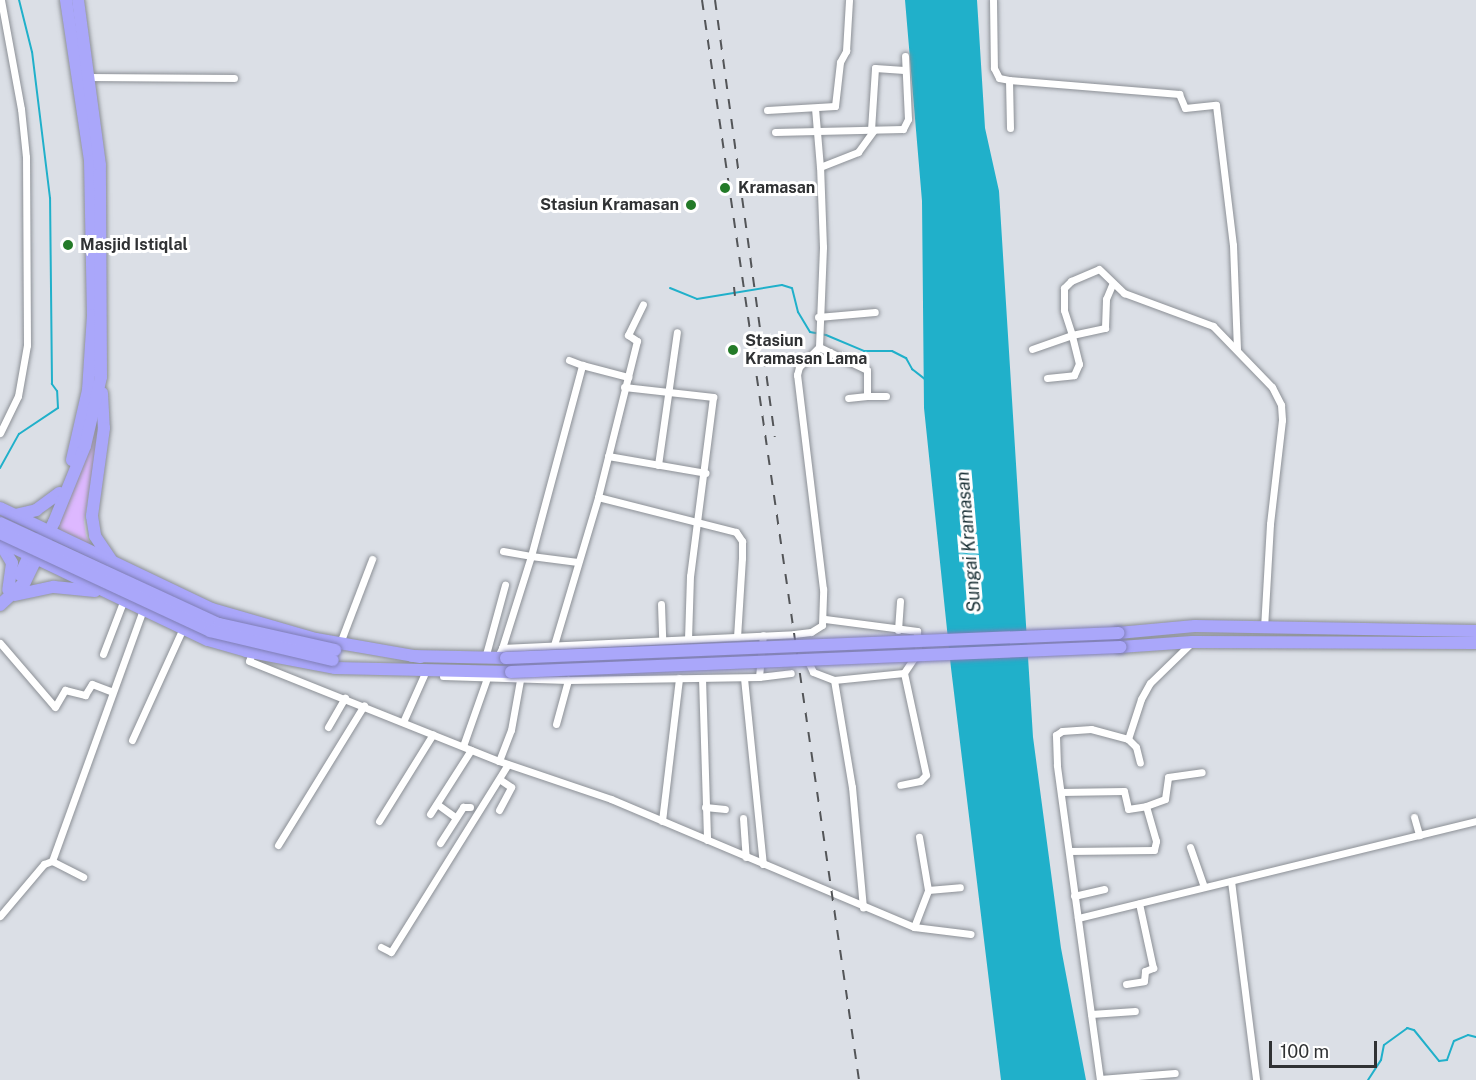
<!DOCTYPE html>
<style>
body{margin:0}
#map{position:relative;width:1476px;height:1080px;overflow:hidden;background:#dbdfe6;font-family:"Public Sans",sans-serif}
div>[style]{position:absolute}
.green>*{inset:0;background:#ddb8ff}
.water>*{inset:0;background:#20b0ca}
.stream>*{height:2px;margin:-1px;padding:0 1px;transform-origin:1px;border-radius:1px;background:#20b0ca}
.roads{filter:drop-shadow(0 0 2px #8c9096) drop-shadow(0 0 2px #8c9096)}
.street>*{height:7px;margin:-3.5px;padding:0 3.5px;transform-origin:3.5px;border-radius:3.5px;background:#fff}
.highway>*{height:12px;margin:-6px;padding:0 6px;transform-origin:6px;border-radius:6px;background:#aaa7fa}
.rail>*{height:2px;margin-top:-1px;transform-origin:0;background:repeating-linear-gradient(90deg,#535558 0 10px,transparent 0 20px)}
.bridges{filter:drop-shadow(0 0 2px #7f7eb5) drop-shadow(0 0 2px #7f7eb5)}
.highway-bridge>*{height:12px;margin:-6px;padding:0 6px;transform-origin:6px;border-radius:6px;background:#aaa7fa}
.dots>*{width:16px;height:16px;translate:-50% -50%;box-sizing:border-box;border:3px solid #fff;border-radius:50%}
span{translate:-50% -50%;white-space:nowrap;text-align:center;line-height:1.15;-webkit-text-stroke:6px #fff;paint-order:stroke}
.poi-label{font-size:16px;color:#303234;font-weight:700}
.left{translate:0 -50%;text-align:left}
.right{translate:-100% -50%;text-align:right}
.water-label{font-size:18px;color:#1c3237;font-style:italic}
.scale{position:absolute;left:1269px;top:1041px;width:108px;height:27px;box-sizing:border-box;border:3px solid #303234;border-top:0;padding-left:8px;font-size:18px;line-height:21px;white-space:nowrap;color:#303234;-webkit-text-stroke:4px #fff;paint-order:stroke}
</style>
<div id="map">
<div class="green">
<i style="clip-path:polygon(99px 408px,97px 446px,84px 521px,86px 536px,94px 549px,56px 529px,92px 441px)"></i>
</div>
<div class="water">
<i style="clip-path:polygon(905px 0,977px 0,985px 128px,999px 191px,1033px 737px,1061px 948px,1086px 1080px,1001px 1080px,951px 668px,924px 408px,922px 201px)"></i>
</div>
<div class="stream">
<i style="left:670px;top:288px;width:29px;rotate:22deg"></i>
<i style="left:697px;top:299px;width:86px;rotate:-9.4deg"></i>
<i style="left:782px;top:285px;width:10px;rotate:17deg"></i>
<i style="left:792px;top:288px;width:25px;rotate:76deg"></i>
<i style="left:798px;top:312px;width:23px;rotate:59deg"></i>
<i style="left:810px;top:332px;width:16px;rotate:11deg"></i>
<i style="left:826px;top:335px;width:41px;rotate:22.8deg"></i>
<i style="left:864px;top:351px;width:28px"></i>
<i style="left:892px;top:351px;width:16px;rotate:27deg"></i>
<i style="left:906px;top:358px;width:13px;rotate:61deg"></i>
<i style="left:912px;top:369px;width:16px;rotate:38deg"></i>
<i style="left:0;top:468px;width:39px;rotate:-61deg"></i>
<i style="left:19px;top:434px;width:47px;rotate:-33.7deg"></i>
<i style="left:58px;top:408px;width:17px;rotate:-93deg"></i>
<i style="left:57px;top:391px;width:9px;rotate:-126deg"></i>
<i style="left:52px;top:384px;width:186px;rotate:-90.6deg"></i>
<i style="left:50px;top:198px;width:147px;rotate:-97deg"></i>
<i style="left:32px;top:52px;width:54px;rotate:-104deg"></i>
<i style="left:1368px;top:1080px;width:24px;rotate:-57deg"></i>
<i style="left:1381px;top:1060px;width:15px;rotate:-79deg"></i>
<i style="left:1384px;top:1045px;width:29px;rotate:-36deg"></i>
<i style="left:1407px;top:1028px;width:7px;rotate:16deg"></i>
<i style="left:1414px;top:1030px;width:40px;rotate:51deg"></i>
<i style="left:1439px;top:1061px;width:8px;rotate:-7deg"></i>
<i style="left:1447px;top:1060px;width:20px;rotate:-70deg"></i>
<i style="left:1454px;top:1041px;width:15px;rotate:-23deg"></i>
<i style="left:1468px;top:1035px;width:8px;rotate:14deg"></i>
</div>
<div class="roads">
<div class="street">
<i style="left:993px;top:0;width:68px;rotate:89.2deg"></i>
<i style="left:994px;top:68px;width:11px;rotate:63deg"></i>
<i style="left:999px;top:78px;width:10px;rotate:11deg"></i>
<i style="left:1009px;top:80px;width:48px;rotate:88.8deg"></i>
<i style="left:90px;top:77px;width:144px;rotate:0.4deg"></i>
<i style="left:1009px;top:80px;width:171px;rotate:4.7deg"></i>
<i style="left:1179px;top:94px;width:15px;rotate:67deg"></i>
<i style="left:1185px;top:108px;width:31px;rotate:-6deg"></i>
<i style="left:1216px;top:105px;width:141px;rotate:83.1deg"></i>
<i style="left:1233px;top:245px;width:104px;rotate:87.8deg"></i>
<i style="left:815px;top:108px;width:59px;rotate:85.2deg"></i>
<i style="left:767px;top:110px;width:68px;rotate:-3.4deg"></i>
<i style="left:835px;top:106px;width:44px;rotate:-83.5deg"></i>
<i style="left:840px;top:62px;width:13px;rotate:-61deg"></i>
<i style="left:846px;top:51px;width:51px;rotate:-86.6deg"></i>
<i style="left:871px;top:130px;width:62px;rotate:-86.3deg"></i>
<i style="left:875px;top:68px;width:29px;rotate:4deg"></i>
<i style="left:775px;top:132px;width:128px;rotate:-1.3deg"></i>
<i style="left:903px;top:129px;width:11px;rotate:-63deg"></i>
<i style="left:908px;top:119px;width:63px;rotate:-92.7deg"></i>
<i style="left:818px;top:317px;width:57px;rotate:-5deg"></i>
<i style="left:819px;top:347px;width:53px;rotate:25.6deg"></i>
<i style="left:867px;top:370px;width:26px;rotate:90deg"></i>
<i style="left:867px;top:396px;width:19px;rotate:174deg"></i>
<i style="left:1032px;top:349px;width:42px;rotate:-19.3deg"></i>
<i style="left:1072px;top:335px;width:26px;rotate:-108deg"></i>
<i style="left:1064px;top:310px;width:22px;rotate:-90deg"></i>
<i style="left:1064px;top:288px;width:10px;rotate:-45deg"></i>
<i style="left:1071px;top:281px;width:30px;rotate:-23deg"></i>
<i style="left:1099px;top:269px;width:35px;rotate:44deg"></i>
<i style="left:1124px;top:293px;width:95px;rotate:20.3deg"></i>
<i style="left:1213px;top:326px;width:85px;rotate:46deg"></i>
<i style="left:1272px;top:387px;width:20px;rotate:63deg"></i>
<i style="left:1281px;top:405px;width:15px;rotate:86deg"></i>
<i style="left:1282px;top:420px;width:105px;rotate:96.6deg"></i>
<i style="left:1270px;top:524px;width:105px;rotate:93.3deg"></i>
<i style="left:582px;top:365px;width:48px;rotate:14.6deg"></i>
<i style="left:1047px;top:378px;width:27px;rotate:-6deg"></i>
<i style="left:1074px;top:375px;width:12px;rotate:-66deg"></i>
<i style="left:1079px;top:364px;width:30px;rotate:-104deg"></i>
<i style="left:1072px;top:335px;width:34px;rotate:-12deg"></i>
<i style="left:1105px;top:328px;width:29px;rotate:-88deg"></i>
<i style="left:1106px;top:299px;width:15px;rotate:-67deg"></i>
<i style="left:624px;top:387px;width:90px;rotate:6.4deg"></i>
<i style="left:713px;top:397px;width:180px;rotate:97.3deg"></i>
<i style="left:690px;top:576px;width:63px;rotate:91.8deg"></i>
<i style="left:867px;top:396px;width:19px"></i>
<i style="left:0;top:433px;width:41px;rotate:-64.1deg"></i>
<i style="left:18px;top:396px;width:52px;rotate:-80deg"></i>
<i style="left:27px;top:345px;width:188px;rotate:-90.3deg"></i>
<i style="left:26px;top:157px;width:48px;rotate:-95.9deg"></i>
<i style="left:21px;top:109px;width:111px;rotate:-100.4deg"></i>
<i style="left:608px;top:456px;width:99px;rotate:9.8deg"></i>
<i style="left:658px;top:465px;width:134px;rotate:-81.9deg"></i>
<i style="left:598px;top:497px;width:142px;rotate:14.2deg"></i>
<i style="left:736px;top:532px;width:11px;rotate:56deg"></i>
<i style="left:742px;top:541px;width:17px;rotate:90deg"></i>
<i style="left:742px;top:558px;width:79px;rotate:93.6deg"></i>
<i style="left:503px;top:551px;width:28px;rotate:10deg"></i>
<i style="left:531px;top:556px;width:198px;rotate:-75deg"></i>
<i style="left:582px;top:365px;width:14px;rotate:-159deg"></i>
<i style="left:661px;top:604px;width:36px;rotate:88deg"></i>
<i style="left:825px;top:619px;width:93px;rotate:7.4deg"></i>
<i style="left:917px;top:631px;width:21px;rotate:87deg"></i>
<i style="left:918px;top:652px;width:25px;rotate:124deg"></i>
<i style="left:898px;top:630px;width:29px;rotate:-86deg"></i>
<i style="left:0;top:643px;width:84px;rotate:49.3deg"></i>
<i style="left:55px;top:707px;width:20px;rotate:-60deg"></i>
<i style="left:65px;top:690px;width:21px;rotate:14deg"></i>
<i style="left:85px;top:695px;width:13px;rotate:-58deg"></i>
<i style="left:92px;top:684px;width:22px;rotate:21deg"></i>
<i style="left:340px;top:643px;width:90px;rotate:-69.1deg"></i>
<i style="left:554px;top:645px;width:154px;rotate:-73.4deg"></i>
<i style="left:598px;top:497px;width:161px;rotate:-76deg"></i>
<i style="left:637px;top:341px;width:11px;rotate:-146deg"></i>
<i style="left:628px;top:335px;width:34px;rotate:-64deg"></i>
<i style="left:502px;top:648px;width:96px;rotate:-72.5deg"></i>
<i style="left:531px;top:556px;width:47px;rotate:7.3deg"></i>
<i style="left:252px;top:652px;width:9px;rotate:108deg"></i>
<i style="left:249px;top:661px;width:269px;rotate:21.8deg"></i>
<i style="left:499px;top:761px;width:118px;rotate:18.7deg"></i>
<i style="left:611px;top:799px;width:329px;rotate:22.9deg"></i>
<i style="left:914px;top:927px;width:57px;rotate:7deg"></i>
<i style="left:103px;top:654px;width:56px;rotate:-69deg"></i>
<i style="left:485px;top:658px;width:76px;rotate:-74.7deg"></i>
<i style="left:497px;top:658px;width:11px;rotate:-63deg"></i>
<i style="left:502px;top:648px;width:292px;rotate:-2.7deg"></i>
<i style="left:794px;top:634px;width:17px;rotate:-7deg"></i>
<i style="left:811px;top:632px;width:13px;rotate:-32deg"></i>
<i style="left:822px;top:625px;width:36px;rotate:-88deg"></i>
<i style="left:823px;top:589px;width:216px;rotate:-96.9deg"></i>
<i style="left:797px;top:375px;width:8px;rotate:-76deg"></i>
<i style="left:799px;top:367px;width:28px;rotate:-45deg"></i>
<i style="left:819px;top:347px;width:100px;rotate:-87.7deg"></i>
<i style="left:823px;top:247px;width:80px;rotate:-92.1deg"></i>
<i style="left:820px;top:167px;width:41px;rotate:-21.5deg"></i>
<i style="left:858px;top:152px;width:27px;rotate:-54deg"></i>
<i style="left:807px;top:659px;width:14px;rotate:65deg"></i>
<i style="left:813px;top:672px;width:22px;rotate:21deg"></i>
<i style="left:834px;top:680px;width:70px;rotate:-5.7deg"></i>
<i style="left:904px;top:673px;width:104px;rotate:77.8deg"></i>
<i style="left:926px;top:775px;width:8px;rotate:135deg"></i>
<i style="left:920px;top:781px;width:20px;rotate:169deg"></i>
<i style="left:443px;top:676px;width:125px;rotate:1.8deg"></i>
<i style="left:568px;top:680px;width:191px;rotate:-0.9deg"></i>
<i style="left:759px;top:677px;width:42px;rotate:-84.6deg"></i>
<i style="left:759px;top:677px;width:32px;rotate:-7deg"></i>
<i style="left:702px;top:678px;width:162px;rotate:88.2deg"></i>
<i style="left:744px;top:678px;width:187px;rotate:84.2deg"></i>
<i style="left:834px;top:680px;width:109px;rotate:80.5deg"></i>
<i style="left:852px;top:787px;width:121px;rotate:84.8deg"></i>
<i style="left:403px;top:722px;width:51px;rotate:-65.9deg"></i>
<i style="left:556px;top:724px;width:46px;rotate:-74.7deg"></i>
<i style="left:328px;top:727px;width:34px;rotate:-60deg"></i>
<i style="left:1128px;top:739px;width:42px;rotate:-72deg"></i>
<i style="left:1141px;top:699px;width:18px;rotate:-61deg"></i>
<i style="left:1150px;top:683px;width:56px;rotate:-44.3deg"></i>
<i style="left:132px;top:740px;width:123px;rotate:-65.5deg"></i>
<i style="left:463px;top:746px;width:72px;rotate:-70.6deg"></i>
<i style="left:499px;top:761px;width:33px;rotate:-69deg"></i>
<i style="left:511px;top:730px;width:51px;rotate:-79.8deg"></i>
<i style="left:1061px;top:792px;width:63px;rotate:-0.9deg"></i>
<i style="left:1124px;top:791px;width:18px;rotate:77deg"></i>
<i style="left:1128px;top:809px;width:18px;rotate:-9deg"></i>
<i style="left:437px;top:804px;width:22px;rotate:36deg"></i>
<i style="left:705px;top:807px;width:20px;rotate:6deg"></i>
<i style="left:499px;top:810px;width:26px;rotate:-62deg"></i>
<i style="left:511px;top:787px;width:14px;rotate:-146deg"></i>
<i style="left:430px;top:814px;width:76px;rotate:-57.4deg"></i>
<i style="left:1414px;top:817px;width:19px;rotate:74deg"></i>
<i style="left:743px;top:818px;width:39px;rotate:86deg"></i>
<i style="left:379px;top:821px;width:102px;rotate:-58.2deg"></i>
<i style="left:662px;top:821px;width:144px;rotate:-83.2deg"></i>
<i style="left:440px;top:843px;width:43px;rotate:-57.4deg"></i>
<i style="left:463px;top:807px;width:7px"></i>
<i style="left:278px;top:845px;width:164px;rotate:-58.4deg"></i>
<i style="left:1190px;top:847px;width:42px;rotate:70.7deg"></i>
<i style="left:1069px;top:851px;width:85px;rotate:-0.7deg"></i>
<i style="left:1154px;top:850px;width:9px;rotate:-77deg"></i>
<i style="left:1156px;top:841px;width:36px;rotate:-106deg"></i>
<i style="left:1146px;top:806px;width:20px;rotate:-20deg"></i>
<i style="left:1165px;top:799px;width:22px;rotate:-82deg"></i>
<i style="left:1168px;top:777px;width:34px;rotate:-8deg"></i>
<i style="left:52px;top:861px;width:35px;rotate:27deg"></i>
<i style="left:1231px;top:881px;width:201px;rotate:82.8deg"></i>
<i style="left:928px;top:890px;width:32px;rotate:-5deg"></i>
<i style="left:1074px;top:896px;width:31px;rotate:-13deg"></i>
<i style="left:0;top:916px;width:68px;rotate:-49.8deg"></i>
<i style="left:44px;top:864px;width:9px;rotate:-21deg"></i>
<i style="left:52px;top:861px;width:267px;rotate:-70.1deg"></i>
<i style="left:1078px;top:918px;width:410px;rotate:-13.7deg"></i>
<i style="left:914px;top:927px;width:40px;rotate:-69deg"></i>
<i style="left:928px;top:890px;width:54px;rotate:-99.6deg"></i>
<i style="left:381px;top:947px;width:11px;rotate:27deg"></i>
<i style="left:391px;top:952px;width:221px;rotate:-58.1deg"></i>
<i style="left:1126px;top:984px;width:18px;rotate:-9deg"></i>
<i style="left:1144px;top:981px;width:10px;rotate:-84deg"></i>
<i style="left:1145px;top:971px;width:9px;rotate:-21deg"></i>
<i style="left:1153px;top:968px;width:66px;rotate:-102.2deg"></i>
<i style="left:1091px;top:1014px;width:44px;rotate:-3.9deg"></i>
<i style="left:1100px;top:1079px;width:75px;rotate:-4.6deg"></i>
<i style="left:1100px;top:1080px;width:318px;rotate:-97.8deg"></i>
<i style="left:1057px;top:765px;width:30px;rotate:-92deg"></i>
<i style="left:1056px;top:735px;width:7px;rotate:-34deg"></i>
<i style="left:1062px;top:731px;width:29px;rotate:-4deg"></i>
<i style="left:1091px;top:729px;width:38px;rotate:15deg"></i>
<i style="left:1128px;top:739px;width:11px;rotate:45deg"></i>
<i style="left:1136px;top:747px;width:16px;rotate:76deg"></i>
</div>
<div class="highway">
<i style="left:66px;top:0;width:163px;rotate:81.5deg"></i>
<i style="left:90px;top:161px;width:154px;rotate:88.9deg"></i>
<i style="left:93px;top:315px;width:75px;rotate:93.8deg"></i>
<i style="left:88px;top:390px;width:72px;rotate:102.9deg"></i>
<i style="left:102px;top:393px;width:35px;rotate:87deg"></i>
<i style="left:104px;top:428px;width:89px;rotate:97.8deg"></i>
<i style="left:92px;top:516px;width:20px;rotate:81deg"></i>
<i style="left:95px;top:536px;width:30px;rotate:56deg"></i>
<i style="left:0;top:508px;width:235px;rotate:25.5deg"></i>
<i style="left:212px;top:609px;width:108px;rotate:16.1deg"></i>
<i style="left:316px;top:639px;width:106px;rotate:9.8deg"></i>
<i style="left:15px;top:515px;width:22px;rotate:-13deg"></i>
<i style="left:36px;top:510px;width:29px;rotate:-36deg"></i>
<i style="left:0;top:541px;width:230px;rotate:25.5deg"></i>
<i style="left:208px;top:640px;width:40px;rotate:16deg"></i>
<i style="left:246px;top:651px;width:91px;rotate:10.8deg"></i>
<i style="left:335px;top:668px;width:176px;rotate:1.3deg"></i>
<i style="left:0;top:543px;width:23px;rotate:59deg"></i>
<i style="left:12px;top:563px;width:27px;rotate:98deg"></i>
<i style="left:20px;top:575px;width:40px;rotate:-65deg"></i>
<i style="left:15px;top:595px;width:40px;rotate:-12deg"></i>
<i style="left:54px;top:587px;width:41px;rotate:5.6deg"></i>
<i style="left:0;top:605px;width:34px;rotate:-43deg"></i>
<i style="left:25px;top:582px;width:67px;rotate:-64.2deg"></i>
<i style="left:54px;top:522px;width:82px;rotate:-67.8deg"></i>
<i style="left:85px;top:446px;width:71px;rotate:-76.9deg"></i>
<i style="left:101px;top:377px;width:212px;rotate:-90.3deg"></i>
<i style="left:100px;top:165px;width:166px;rotate:-97.6deg"></i>
<i style="left:1118px;top:633px;width:77px;rotate:-5.2deg"></i>
<i style="left:1195px;top:626px;width:281px;rotate:1deg"></i>
<i style="left:1120px;top:647px;width:72px;rotate:-4deg"></i>
<i style="left:1192px;top:642px;width:284px;rotate:0.2deg"></i>
<i style="left:412px;top:656px;width:94px;rotate:1.2deg"></i>
</div>
</div>
<div class="rail">
<i style="left:702px;top:0;width:1091px;rotate:81.73deg"></i>
<i style="left:715px;top:0;width:441px;rotate:82.2deg"></i>
<i style="left:734px;top:287px;width:9px;rotate:84deg"></i>
</div>
<div class="bridges">
<div class="highway-bridge">
<i style="left:0;top:523px;width:241px;rotate:24.8deg"></i>
<i style="left:219px;top:624px;width:119px;rotate:12.6deg"></i>
<i style="left:0;top:533px;width:232px;rotate:25deg"></i>
<i style="left:210px;top:631px;width:126px;rotate:13.3deg"></i>
<i style="left:506px;top:658px;width:613px;rotate:-2.34deg"></i>
<i style="left:511px;top:672px;width:610px;rotate:-2.35deg"></i>
</div>
</div>
<div class="dots">
<i style="left:725px;top:188px;background:#237a28"></i>
<i style="left:691px;top:205px;background:#237a28"></i>
<i style="left:68px;top:245px;background:#237a28"></i>
<i style="left:733px;top:350px;background:#237a28"></i>
</div>
<div class="poi-label">
<span class="left" style="left:738px;top:188px">Kramasan</span>
<span class="right" style="left:679px;top:205px">Stasiun Kramasan</span>
<span class="left" style="left:80px;top:245px">Masjid Istiqlal</span>
<span class="left" style="left:745px;top:350px">Stasiun<br>Kramasan Lama</span>
</div>
<div class="water-label">
<span style="left:969px;top:542px;rotate:-95deg">Sungai Kramasan</span>
</div>
<div class="scale">100 m</div>
</div>
